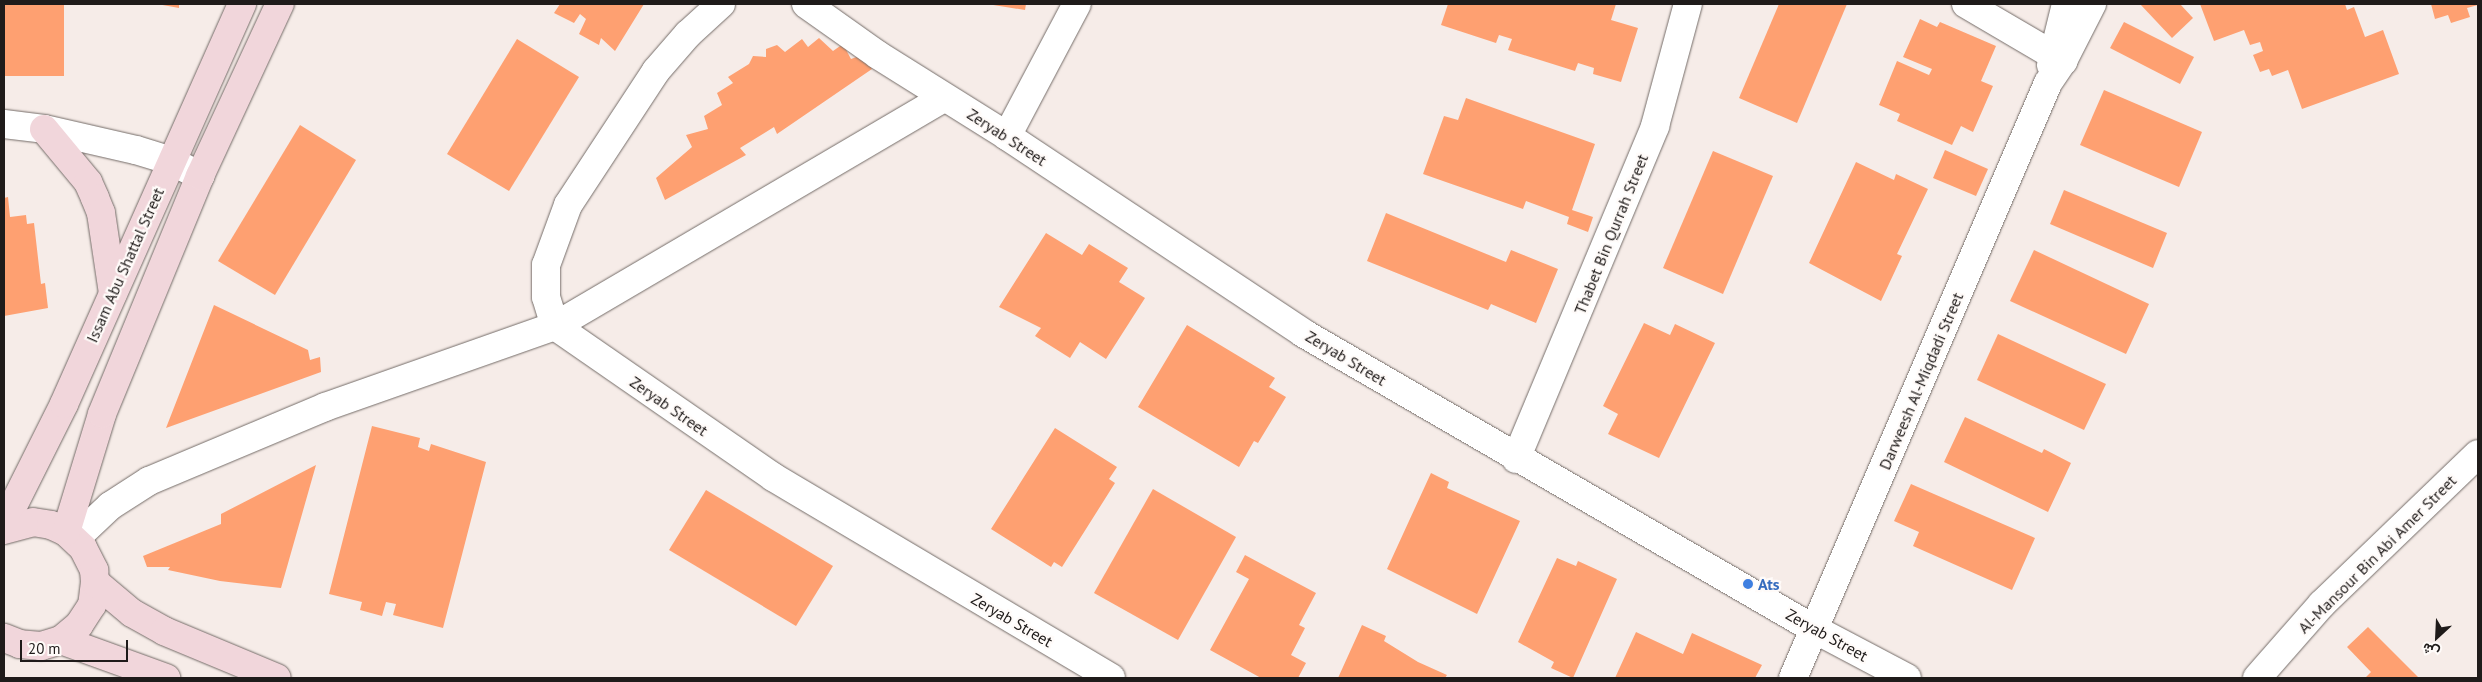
<!DOCTYPE html>
<meta charset="utf-8">
<style>
body{margin:0}
#map{position:relative;width:2482px;height:682px;overflow:hidden;background:#f6ece8;font-family:"PT Sans",Vazirmatn,sans-serif}
div>[style]{position:absolute}
.building>*{inset:0;background:#fea071}
.roads{filter:drop-shadow(0 0 1px #746c68) drop-shadow(0 0 1px #746c68)}
.minor>*{height:28px;margin:-14px;padding:0 14px;transform-origin:14px;border-radius:14px;background:#fff}
.secondary>*{height:28px;margin:-14px;padding:0 14px;transform-origin:14px;border-radius:14px;background:#f1d6db}
.dots>*{width:14px;height:14px;translate:-50% -50%;box-sizing:border-box;border:2px solid #fffbf9;border-radius:50%}
span{translate:-50% -50%;white-space:nowrap;text-align:center;line-height:1.15;-webkit-text-stroke:4.5px #fffbf9;paint-order:stroke}
.street-label{font-size:16px;color:#1f1b1a}
.shop-label{font-size:16px;color:#366cbe;font-weight:700}
.left{translate:0 -50%;text-align:left}
.frame{position:absolute;inset:0;border:5px solid #1f1b1a;pointer-events:none}
.north{position:absolute;left:2412px;top:612px;width:50px;height:50px;-webkit-text-stroke:4px #fffbf9;paint-order:stroke;rotate:205deg;font-size:14px;font-weight:700;line-height:20px;text-align:center;color:#1f1b1a}
.north::after{content:'';display:block;margin:auto;width:18px;height:22px;background:#1f1b1a;clip-path:polygon(50% 0,100% 100%,50% 72%,0 100%)}
.scale{position:absolute;left:20px;top:640px;width:108px;height:22px;box-sizing:border-box;border:2px solid #1f1b1a;border-top:0;padding-left:6px;font-size:15px;line-height:18px;white-space:nowrap;color:#1f1b1a;-webkit-text-stroke:4px #fffbf9;paint-order:stroke}
</style>
<div id="map">
<div class="building">
<i style="clip-path:polygon(4px 4px,64px 4px,64px 76px,4px 76px)"></i>
<i style="clip-path:polygon(157px 4px,179px 4px,179px 8px)"></i>
<i style="clip-path:polygon(560px 4px,644px 4px,615px 51px,601px 38px,599px 45px,579px 34px,586px 19px,580px 14px,574px 23px,554px 13px)"></i>
<i style="clip-path:polygon(987px 4px,1026px 4px,1025px 10px)"></i>
<i style="clip-path:polygon(1448px 4px,1616px 4px,1611px 20px,1638px 28px,1621px 82px,1593px 74px,1594px 68px,1578px 63px,1575px 71px,1508px 50px,1512px 39px,1499px 35px,1496px 43px,1441px 25px)"></i>
<i style="clip-path:polygon(1779px 4px,1847px 4px,1797px 123px,1739px 98px)"></i>
<i style="clip-path:polygon(2140px 4px,2180px 4px,2193px 18px,2172px 38px)"></i>
<i style="clip-path:polygon(2200px 4px,2345px 4px,2347px 10px,2354px 7px,2365px 37px,2383px 30px,2399px 74px,2302px 109px,2288px 70px,2272px 76px,2269px 69px,2260px 72px,2253px 55px,2263px 51px,2260px 42px,2250px 45px,2244px 30px,2214px 41px)"></i>
<i style="clip-path:polygon(2431px 4px,2478px 4px,2478px 5px,2467px 8px,2470px 17px,2451px 23px,2448px 15px,2435px 19px)"></i>
<i style="clip-path:polygon(1920px 19px,1937px 27px,1940px 22px,1996px 46px,1981px 81px,1993px 86px,1973px 132px,1961px 126px,1952px 145px,1897px 121px,1900px 114px,1879px 105px,1897px 61px,1929px 75px,1932px 69px,1903px 57px)"></i>
<i style="clip-path:polygon(2124px 22px,2194px 57px,2180px 84px,2110px 48px)"></i>
<i style="clip-path:polygon(819px 38px,833px 51px,843px 44px,851px 59px,865px 54px,872px 69px,777px 134px,774px 127px,740px 148px,746px 155px,665px 200px,656px 178px,692px 147px,686px 135px,708px 129px,704px 116px,722px 105px,717px 93px,733px 83px,728px 77px,749px 64px,753px 56px,766px 57px,766px 49px,777px 45px,785px 52px,802px 39px,808px 47px)"></i>
<i style="clip-path:polygon(517px 39px,579px 77px,509px 191px,447px 154px)"></i>
<i style="clip-path:polygon(2104px 90px,2202px 132px,2179px 187px,2080px 145px)"></i>
<i style="clip-path:polygon(1466px 98px,1595px 144px,1572px 210px,1593px 217px,1588px 232px,1567px 224px,1569px 217px,1526px 201px,1523px 209px,1423px 174px,1444px 116px,1458px 120px)"></i>
<i style="clip-path:polygon(300px 125px,356px 160px,275px 295px,218px 261px)"></i>
<i style="clip-path:polygon(1945px 150px,1988px 169px,1976px 196px,1933px 178px)"></i>
<i style="clip-path:polygon(1713px 151px,1773px 176px,1723px 294px,1663px 268px)"></i>
<i style="clip-path:polygon(1856px 162px,1894px 180px,1896px 174px,1928px 189px,1897px 254px,1902px 256px,1881px 301px,1809px 263px)"></i>
<i style="clip-path:polygon(2064px 190px,2167px 233px,2153px 268px,2050px 224px)"></i>
<i style="clip-path:polygon(8px 197px,10px 217px,26px 215px,27px 224px,34px 223px,41px 284px,45px 283px,48px 308px,4px 316px,4px 198px)"></i>
<i style="clip-path:polygon(1386px 213px,1506px 262px,1511px 250px,1558px 269px,1536px 323px,1491px 304px,1488px 310px,1367px 261px)"></i>
<i style="clip-path:polygon(1046px 233px,1082px 255px,1089px 244px,1128px 268px,1119px 282px,1145px 298px,1106px 359px,1080px 342px,1070px 358px,1035px 336px,1041px 328px,999px 307px)"></i>
<i style="clip-path:polygon(2034px 250px,2149px 304px,2126px 354px,2010px 301px)"></i>
<i style="clip-path:polygon(214px 305px,308px 350px,310px 360px,320px 357px,321px 372px,166px 428px)"></i>
<i style="clip-path:polygon(1644px 323px,1670px 335px,1675px 324px,1715px 343px,1659px 458px,1608px 434px,1618px 414px,1603px 406px)"></i>
<i style="clip-path:polygon(1187px 325px,1275px 378px,1269px 387px,1286px 397px,1258px 443px,1254px 441px,1239px 467px,1138px 407px)"></i>
<i style="clip-path:polygon(1998px 334px,2106px 384px,2084px 430px,1977px 380px)"></i>
<i style="clip-path:polygon(1965px 417px,2042px 453px,2044px 449px,2071px 463px,2048px 512px,1944px 462px)"></i>
<i style="clip-path:polygon(372px 426px,420px 438px,418px 447px,429px 451px,431px 444px,486px 462px,443px 628px,393px 615px,396px 604px,386px 602px,382px 616px,360px 610px,362px 602px,329px 594px)"></i>
<i style="clip-path:polygon(1055px 428px,1117px 467px,1109px 479px,1115px 483px,1062px 567px,1054px 562px,1051px 567px,991px 529px)"></i>
<i style="clip-path:polygon(316px 465px,281px 588px,220px 581px,168px 570px,170px 567px,147px 567px,143px 556px,221px 524px,221px 514px)"></i>
<i style="clip-path:polygon(1431px 473px,1449px 482px,1447px 488px,1520px 521px,1477px 614px,1387px 569px)"></i>
<i style="clip-path:polygon(1911px 484px,2035px 538px,2012px 590px,1913px 546px,1919px 532px,1894px 521px)"></i>
<i style="clip-path:polygon(1153px 489px,1236px 537px,1178px 640px,1094px 593px)"></i>
<i style="clip-path:polygon(706px 490px,833px 566px,796px 626px,669px 550px)"></i>
<i style="clip-path:polygon(1245px 555px,1316px 593px,1299px 625px,1305px 628px,1291px 655px,1306px 663px,1298px 678px,1261px 678px,1210px 650px,1249px 579px,1236px 572px)"></i>
<i style="clip-path:polygon(1557px 558px,1576px 566px,1578px 561px,1617px 579px,1573px 678px,1551px 668px,1554px 662px,1518px 642px)"></i>
<i style="clip-path:polygon(1362px 625px,1386px 636px,1384px 641px,1418px 662px,1447px 675px,1445px 678px,1338px 678px)"></i>
<i style="clip-path:polygon(2368px 627px,2419px 678px,2365px 678px,2371px 672px,2347px 647px)"></i>
<i style="clip-path:polygon(1636px 632px,1683px 654px,1692px 633px,1762px 665px,1755px 678px,1615px 678px)"></i>
</div>
<div class="roads">
<div class="minor">
<i style="left:721px;top:4px;width:45px;rotate:137.7deg"></i>
<i style="left:688px;top:34px;width:49px;rotate:130.9deg"></i>
<i style="left:656px;top:71px;width:160px;rotate:123.3deg"></i>
<i style="left:568px;top:205px;width:64px;rotate:110.1deg"></i>
<i style="left:546px;top:265px;width:32px;rotate:90deg"></i>
<i style="left:546px;top:297px;width:30px;rotate:73deg"></i>
<i style="left:555px;top:326px;width:265px;rotate:34.7deg"></i>
<i style="left:773px;top:477px;width:393px;rotate:30.7deg"></i>
<i style="left:806px;top:4px;width:88px;rotate:35.3deg"></i>
<i style="left:878px;top:55px;width:152px;rotate:32.1deg"></i>
<i style="left:1007px;top:136px;width:356px;rotate:33.6deg"></i>
<i style="left:1303px;top:333px;width:591px;rotate:30.08deg"></i>
<i style="left:1814px;top:629px;width:105px;rotate:27.8deg"></i>
<i style="left:1966px;top:4px;width:113px;rotate:30.4deg"></i>
<i style="left:2051px;top:65px;width:63px;rotate:-76.2deg"></i>
<i style="left:4px;top:124px;width:40px;rotate:7.1deg"></i>
<i style="left:44px;top:129px;width:94px;rotate:12.9deg"></i>
<i style="left:136px;top:150px;width:37px;rotate:17deg"></i>
<i style="left:171px;top:161px;width:33px;rotate:27deg"></i>
<i style="left:1007px;top:136px;width:149px;rotate:-62.1deg"></i>
<i style="left:1516px;top:459px;width:361px;rotate:-67.3deg"></i>
<i style="left:1655px;top:126px;width:126px;rotate:-74.9deg"></i>
<i style="left:75px;top:539px;width:48px;rotate:-43.3deg"></i>
<i style="left:110px;top:506px;width:46px;rotate:-32.7deg"></i>
<i style="left:149px;top:481px;width:191px;rotate:-22.8deg"></i>
<i style="left:325px;top:407px;width:244px;rotate:-19.4deg"></i>
<i style="left:555px;top:326px;width:451px;rotate:-30.4deg"></i>
<i style="left:1793px;top:678px;width:647px;rotate:-66.8deg"></i>
<i style="left:2048px;top:83px;width:27px;rotate:-56deg"></i>
<i style="left:2063px;top:61px;width:64px;rotate:-63deg"></i>
<i style="left:2257px;top:678px;width:98px;rotate:-48.7deg"></i>
<i style="left:2322px;top:604px;width:216px;rotate:-43.9deg"></i>
</div>
<div class="secondary">
<i style="left:44px;top:129px;width:69px;rotate:50.3deg"></i>
<i style="left:88px;top:182px;width:17px;rotate:66deg"></i>
<i style="left:95px;top:198px;width:16px;rotate:68deg"></i>
<i style="left:101px;top:213px;width:81px;rotate:81.5deg"></i>
<i style="left:4px;top:524px;width:134px;rotate:-63.4deg"></i>
<i style="left:64px;top:404px;width:438px;rotate:-66deg"></i>
<i style="left:4px;top:530px;width:30px;rotate:-15deg"></i>
<i style="left:33px;top:522px;width:18px;rotate:9deg"></i>
<i style="left:51px;top:525px;width:17px;rotate:25deg"></i>
<i style="left:66px;top:532px;width:23px;rotate:43deg"></i>
<i style="left:83px;top:548px;width:25px;rotate:63deg"></i>
<i style="left:94px;top:570px;width:12px;rotate:85deg"></i>
<i style="left:95px;top:582px;width:23px;rotate:97deg"></i>
<i style="left:92px;top:605px;width:24px;rotate:123deg"></i>
<i style="left:79px;top:625px;width:23px;rotate:140deg"></i>
<i style="left:61px;top:640px;width:21px;rotate:163deg"></i>
<i style="left:41px;top:646px;width:21px;rotate:-175deg"></i>
<i style="left:20px;top:644px;width:17px;rotate:-159deg"></i>
<i style="left:66px;top:532px;width:123px;rotate:-73deg"></i>
<i style="left:102px;top:414px;width:257px;rotate:-67.6deg"></i>
<i style="left:200px;top:176px;width:190px;rotate:-65.1deg"></i>
<i style="left:95px;top:582px;width:48px;rotate:40deg"></i>
<i style="left:132px;top:613px;width:37px;rotate:29deg"></i>
<i style="left:164px;top:631px;width:122px;rotate:22.6deg"></i>
<i style="left:61px;top:640px;width:112px;rotate:19.9deg"></i>
</div>
</div>
<div class="dots">
<i style="left:1748px;top:584px;background:#3f7fe0"></i>
</div>
<div class="street-label">
<span style="left:1007px;top:137px;rotate:33deg">Zeryab Street</span>
<span style="left:1611px;top:234px;rotate:-68deg">Thabet Bin Qurrah Street</span>
<span style="left:125px;top:265px;rotate:-66deg">Issam Abu Shattal Street</span>
<span style="left:1346px;top:358px;rotate:31deg">Zeryab Street</span>
<span style="left:1921px;top:381px;rotate:-67deg">Darweesh Al-Miqdadi Street</span>
<span style="left:669px;top:406px;rotate:35deg">Zeryab Street</span>
<span style="left:2377px;top:554px;rotate:-45deg">Al-Mansour Bin Abi Amer Street</span>
<span style="left:1012px;top:620px;rotate:30deg">Zeryab Street</span>
<span style="left:1827px;top:635px;rotate:29deg">Zeryab Street</span>
</div>
<div class="shop-label">
<span class="left" style="left:1758px;top:584px">Ats</span>
</div>
<div class="frame"></div>
<div class="north">ش</div>
<div class="scale">20 m</div>
</div>
